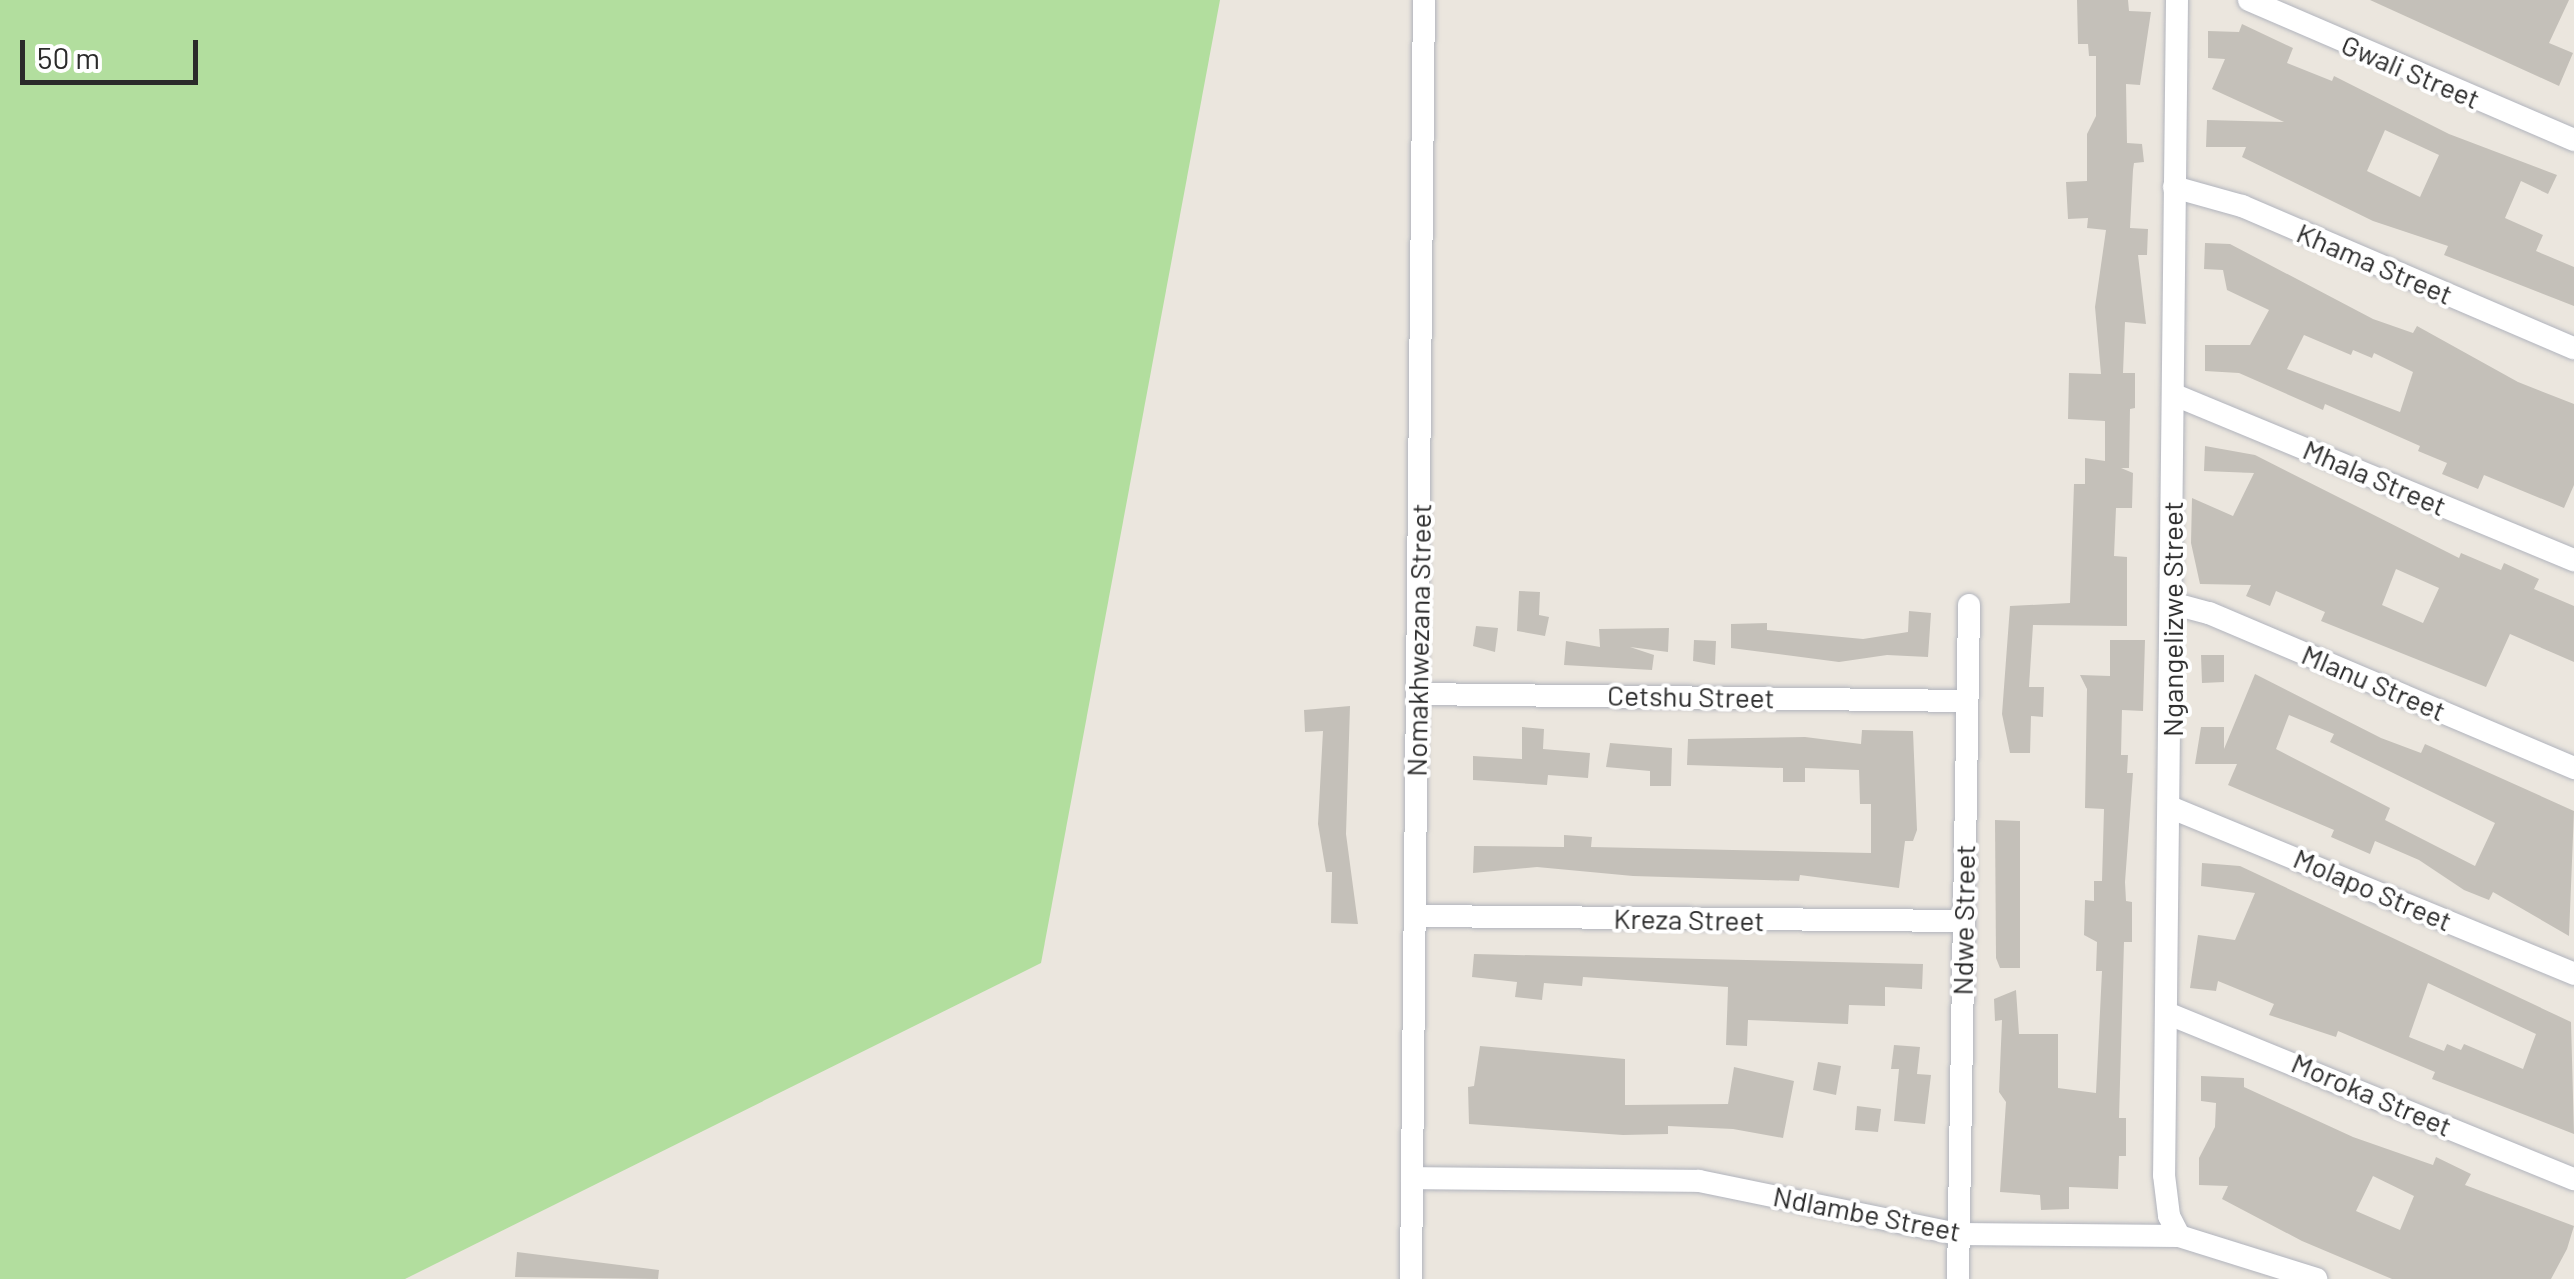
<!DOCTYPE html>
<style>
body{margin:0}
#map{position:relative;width:2574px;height:1279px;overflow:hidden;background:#ebe6de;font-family:Barlow,sans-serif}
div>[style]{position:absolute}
.green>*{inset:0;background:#b2de9e}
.building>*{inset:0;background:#c4c0b9}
.roads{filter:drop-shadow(0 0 2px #b1b4bd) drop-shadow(0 0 2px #b1b4bd)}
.minor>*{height:22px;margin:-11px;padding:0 11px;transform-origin:11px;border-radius:11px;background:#fff}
span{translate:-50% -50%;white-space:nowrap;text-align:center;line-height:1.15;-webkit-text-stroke:8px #fff;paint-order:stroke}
.street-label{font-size:28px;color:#2b2b2b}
.scale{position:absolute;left:20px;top:40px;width:178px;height:45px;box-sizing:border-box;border:5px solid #2b2b2b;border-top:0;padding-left:12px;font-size:30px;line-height:35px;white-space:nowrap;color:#2b2b2b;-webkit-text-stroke:8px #fff;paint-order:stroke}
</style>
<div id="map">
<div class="green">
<i style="clip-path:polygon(0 0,1220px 0,1041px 963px,405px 1279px,0 1279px)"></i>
</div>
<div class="building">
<i style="clip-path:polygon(2077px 0,2128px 0,2129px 11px,2151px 12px,2140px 85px,2126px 84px,2127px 143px,2142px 144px,2144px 162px,2134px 163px,2133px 170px,2130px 228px,2148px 229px,2147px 255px,2138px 255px,2146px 324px,2125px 322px,2123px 373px,2135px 373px,2135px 408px,2130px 409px,2129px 468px,2121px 468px,2133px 473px,2132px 508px,2116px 508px,2114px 556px,2127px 557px,2127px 626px,2033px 625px,2029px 687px,2044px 687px,2043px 717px,2031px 716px,2030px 753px,2010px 753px,2002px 714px,2010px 606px,2070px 603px,2074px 484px,2085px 484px,2085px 458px,2105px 461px,2105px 421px,2068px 419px,2069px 373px,2101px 374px,2095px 307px,2106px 230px,2087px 228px,2088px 218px,2068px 219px,2066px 182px,2087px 181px,2087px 134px,2096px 116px,2096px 56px,2089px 56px,2088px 44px,2078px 44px)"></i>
<i style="clip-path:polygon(2370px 0,2569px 0,2549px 43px,2573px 53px,2559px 86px)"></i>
<i style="clip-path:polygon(evenodd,2242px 24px,2293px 48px,2287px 63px,2332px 81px,2334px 76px,2449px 134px,2557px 175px,2548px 194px,2521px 181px,2505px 218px,2543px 235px,2536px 251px,2574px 267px,2574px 306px,2444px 255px,2448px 246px,2373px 221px,2242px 157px,2246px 147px,2206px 147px,2207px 120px,2284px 122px,2212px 89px,2225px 59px,2208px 58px,2208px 31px,2239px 32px,2242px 24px,2385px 130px,2439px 155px,2420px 197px,2367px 171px,2385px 130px)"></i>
<i style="clip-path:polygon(evenodd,2205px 243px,2230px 244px,2373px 319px,2413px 333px,2417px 326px,2518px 382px,2574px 404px,2574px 485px,2564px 508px,2484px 475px,2478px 489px,2442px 474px,2447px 463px,2418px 451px,2420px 446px,2325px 404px,2323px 410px,2239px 373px,2205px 371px,2205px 345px,2250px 345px,2269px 310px,2227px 290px,2223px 270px,2204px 269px,2205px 243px,2304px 335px,2351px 355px,2353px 350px,2372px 358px,2374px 353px,2413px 372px,2400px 412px,2287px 369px,2304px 335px)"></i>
<i style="clip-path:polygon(evenodd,2205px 446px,2255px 455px,2459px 558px,2461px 553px,2501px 570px,2504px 563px,2539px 579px,2534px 589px,2574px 606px,2574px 662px,2510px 634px,2486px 687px,2321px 621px,2325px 612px,2276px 591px,2270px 606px,2246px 596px,2251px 585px,2200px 584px,2191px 543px,2192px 498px,2233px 516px,2254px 473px,2204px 471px,2205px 446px,2396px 569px,2439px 588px,2423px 623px,2382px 605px,2396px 569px)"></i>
<i style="clip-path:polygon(1519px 591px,1540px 592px,1539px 615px,1549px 617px,1545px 636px,1517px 631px)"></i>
<i style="clip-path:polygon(1909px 611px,1931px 613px,1928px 657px,1887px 655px,1839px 662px,1731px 648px,1731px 624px,1767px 623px,1767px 630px,1863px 639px,1908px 632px)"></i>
<i style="clip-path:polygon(1476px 626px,1498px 628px,1495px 652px,1473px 646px)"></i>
<i style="clip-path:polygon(1669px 628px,1668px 652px,1630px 647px,1654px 655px,1652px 670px,1564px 665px,1566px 641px,1600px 647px,1599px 629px)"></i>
<i style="clip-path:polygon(1694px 640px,1716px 641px,1715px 665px,1693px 661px)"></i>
<i style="clip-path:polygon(2110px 640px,2145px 640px,2143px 711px,2122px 710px,2121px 755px,2128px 755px,2127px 773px,2133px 773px,2125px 882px,2126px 901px,2132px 902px,2132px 942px,2124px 942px,2119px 1118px,2126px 1118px,2126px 1156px,2119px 1156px,2118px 1189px,2069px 1187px,2069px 1209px,2041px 1210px,2040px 1195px,2000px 1192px,2006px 1102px,1999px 1092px,2002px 1020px,1995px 1021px,1994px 999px,2016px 990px,2019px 1034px,2058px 1034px,2058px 1088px,2096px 1093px,2102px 971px,2096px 971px,2097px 942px,2084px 935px,2085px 900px,2094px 901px,2094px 881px,2102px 881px,2104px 809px,2085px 808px,2087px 689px,2080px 675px,2110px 676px)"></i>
<i style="clip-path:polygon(2201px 655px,2224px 655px,2224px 682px,2202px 683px)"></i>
<i style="clip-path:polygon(evenodd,2255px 674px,2381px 738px,2421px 753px,2425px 744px,2574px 811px,2569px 936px,2493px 892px,2489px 900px,2464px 890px,2419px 860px,2375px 841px,2370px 854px,2331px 837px,2334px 830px,2228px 785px,2237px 764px,2195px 764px,2201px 727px,2224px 727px,2224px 749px,2255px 674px,2289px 715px,2334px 734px,2330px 742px,2495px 823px,2475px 866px,2385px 820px,2390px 808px,2276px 749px,2289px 715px)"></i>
<i style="clip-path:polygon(1350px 706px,1346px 834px,1358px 924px,1331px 923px,1332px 872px,1326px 872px,1318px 824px,1323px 731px,1305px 732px,1304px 710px)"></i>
<i style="clip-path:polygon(1522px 727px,1544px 729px,1543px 749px,1590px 753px,1588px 778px,1548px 775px,1547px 785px,1473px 780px,1473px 756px,1522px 759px)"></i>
<i style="clip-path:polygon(1862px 730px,1913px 731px,1917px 830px,1913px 841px,1905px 841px,1899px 888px,1800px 875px,1799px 881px,1633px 876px,1537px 867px,1473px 873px,1474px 846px,1564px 847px,1564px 835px,1592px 837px,1591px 847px,1871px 853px,1871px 804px,1860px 804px,1859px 770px,1805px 768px,1805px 782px,1783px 782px,1783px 768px,1687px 765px,1688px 739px,1805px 737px,1861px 744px)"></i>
<i style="clip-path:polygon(1610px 743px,1672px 748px,1671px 786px,1650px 786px,1650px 771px,1606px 767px)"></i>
<i style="clip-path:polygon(1995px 820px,2020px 821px,2020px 968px,2000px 968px,1996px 958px)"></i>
<i style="clip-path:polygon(evenodd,2202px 863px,2240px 866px,2571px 1022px,2574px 1134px,2432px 1079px,2435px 1072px,2338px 1031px,2336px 1037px,2269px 1015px,2274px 1004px,2218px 981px,2216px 991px,2190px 988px,2198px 935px,2235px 940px,2255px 893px,2201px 886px,2202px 863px,2428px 983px,2536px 1034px,2523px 1069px,2464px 1044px,2461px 1050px,2447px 1044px,2444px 1051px,2409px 1037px,2428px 983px)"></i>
<i style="clip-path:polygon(1474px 954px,1923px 964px,1922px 989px,1885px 987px,1885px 1006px,1849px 1005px,1848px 1024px,1748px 1020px,1747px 1046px,1726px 1045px,1728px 987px,1583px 977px,1582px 986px,1544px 983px,1542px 1000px,1515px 997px,1517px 982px,1472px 977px)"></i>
<i style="clip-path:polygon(1894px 1045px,1920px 1047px,1917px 1074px,1931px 1075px,1925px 1124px,1894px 1121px,1899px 1069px,1891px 1069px)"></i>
<i style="clip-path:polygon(1480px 1046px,1625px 1059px,1625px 1105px,1728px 1104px,1734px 1067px,1794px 1081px,1783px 1138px,1733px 1129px,1668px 1126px,1668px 1134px,1623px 1135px,1469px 1124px,1468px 1087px,1474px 1086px)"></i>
<i style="clip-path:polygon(1818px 1062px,1841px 1066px,1836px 1095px,1813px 1090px)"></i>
<i style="clip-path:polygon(evenodd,2201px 1076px,2244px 1078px,2244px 1087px,2353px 1137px,2433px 1165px,2436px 1157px,2471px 1174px,2465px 1185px,2574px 1226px,2567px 1249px,2551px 1279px,2392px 1279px,2302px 1241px,2222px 1199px,2228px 1186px,2199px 1185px,2199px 1158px,2215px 1127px,2216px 1103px,2201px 1101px,2201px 1076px,2373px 1176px,2414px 1196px,2400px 1230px,2356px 1211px,2373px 1176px)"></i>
<i style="clip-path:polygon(1857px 1106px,1881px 1109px,1878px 1132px,1855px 1130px)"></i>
<i style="clip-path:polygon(517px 1252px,659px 1270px,658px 1279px,515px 1277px)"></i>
</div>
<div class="roads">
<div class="minor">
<i style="left:2177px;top:0;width:1175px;rotate:90.63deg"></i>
<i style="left:2164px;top:1175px;width:41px;rotate:83deg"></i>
<i style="left:2169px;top:1216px;width:22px;rotate:63deg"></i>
<i style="left:2249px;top:0;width:354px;rotate:23.3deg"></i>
<i style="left:2174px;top:187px;width:71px;rotate:15.6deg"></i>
<i style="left:2242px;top:206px;width:361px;rotate:23.2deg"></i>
<i style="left:2175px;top:395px;width:432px;rotate:22.5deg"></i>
<i style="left:2171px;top:603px;width:39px;rotate:15deg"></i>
<i style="left:2209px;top:613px;width:397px;rotate:23deg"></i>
<i style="left:1417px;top:694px;width:549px;rotate:0.73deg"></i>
<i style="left:2172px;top:808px;width:435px;rotate:22.4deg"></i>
<i style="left:1416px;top:916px;width:547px;rotate:0.52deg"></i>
<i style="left:2169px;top:1014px;width:437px;rotate:22.2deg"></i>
<i style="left:1412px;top:1178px;width:287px;rotate:0.6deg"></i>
<i style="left:1699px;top:1181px;width:264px;rotate:11.6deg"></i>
<i style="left:1958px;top:1234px;width:221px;rotate:0.5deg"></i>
<i style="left:2179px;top:1236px;width:144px;rotate:17.4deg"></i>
<i style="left:1411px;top:1279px;width:1279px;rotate:-89.42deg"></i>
<i style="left:1958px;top:1279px;width:674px;rotate:-89.06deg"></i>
</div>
</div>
<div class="street-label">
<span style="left:2411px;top:71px;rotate:23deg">Gwali Street</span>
<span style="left:2375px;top:263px;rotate:23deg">Khama Street</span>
<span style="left:2375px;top:477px;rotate:23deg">Mhala Street</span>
<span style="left:2172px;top:619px;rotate:-90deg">Ngangelizwe Street</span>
<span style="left:1418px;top:640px;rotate:-89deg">Nomakhwezana Street</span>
<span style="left:2374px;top:682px;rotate:23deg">Mlanu Street</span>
<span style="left:1691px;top:696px;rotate:1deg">Cetshu Street</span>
<span style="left:2373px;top:889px;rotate:23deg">Molapo Street</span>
<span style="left:1689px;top:919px;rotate:1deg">Kreza Street</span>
<span style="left:1963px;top:920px;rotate:-89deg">Ndwe Street</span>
<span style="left:2372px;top:1094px;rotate:23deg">Moroka Street</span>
<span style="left:1867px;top:1213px;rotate:11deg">Ndlambe Street</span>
</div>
<div class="scale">50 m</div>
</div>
